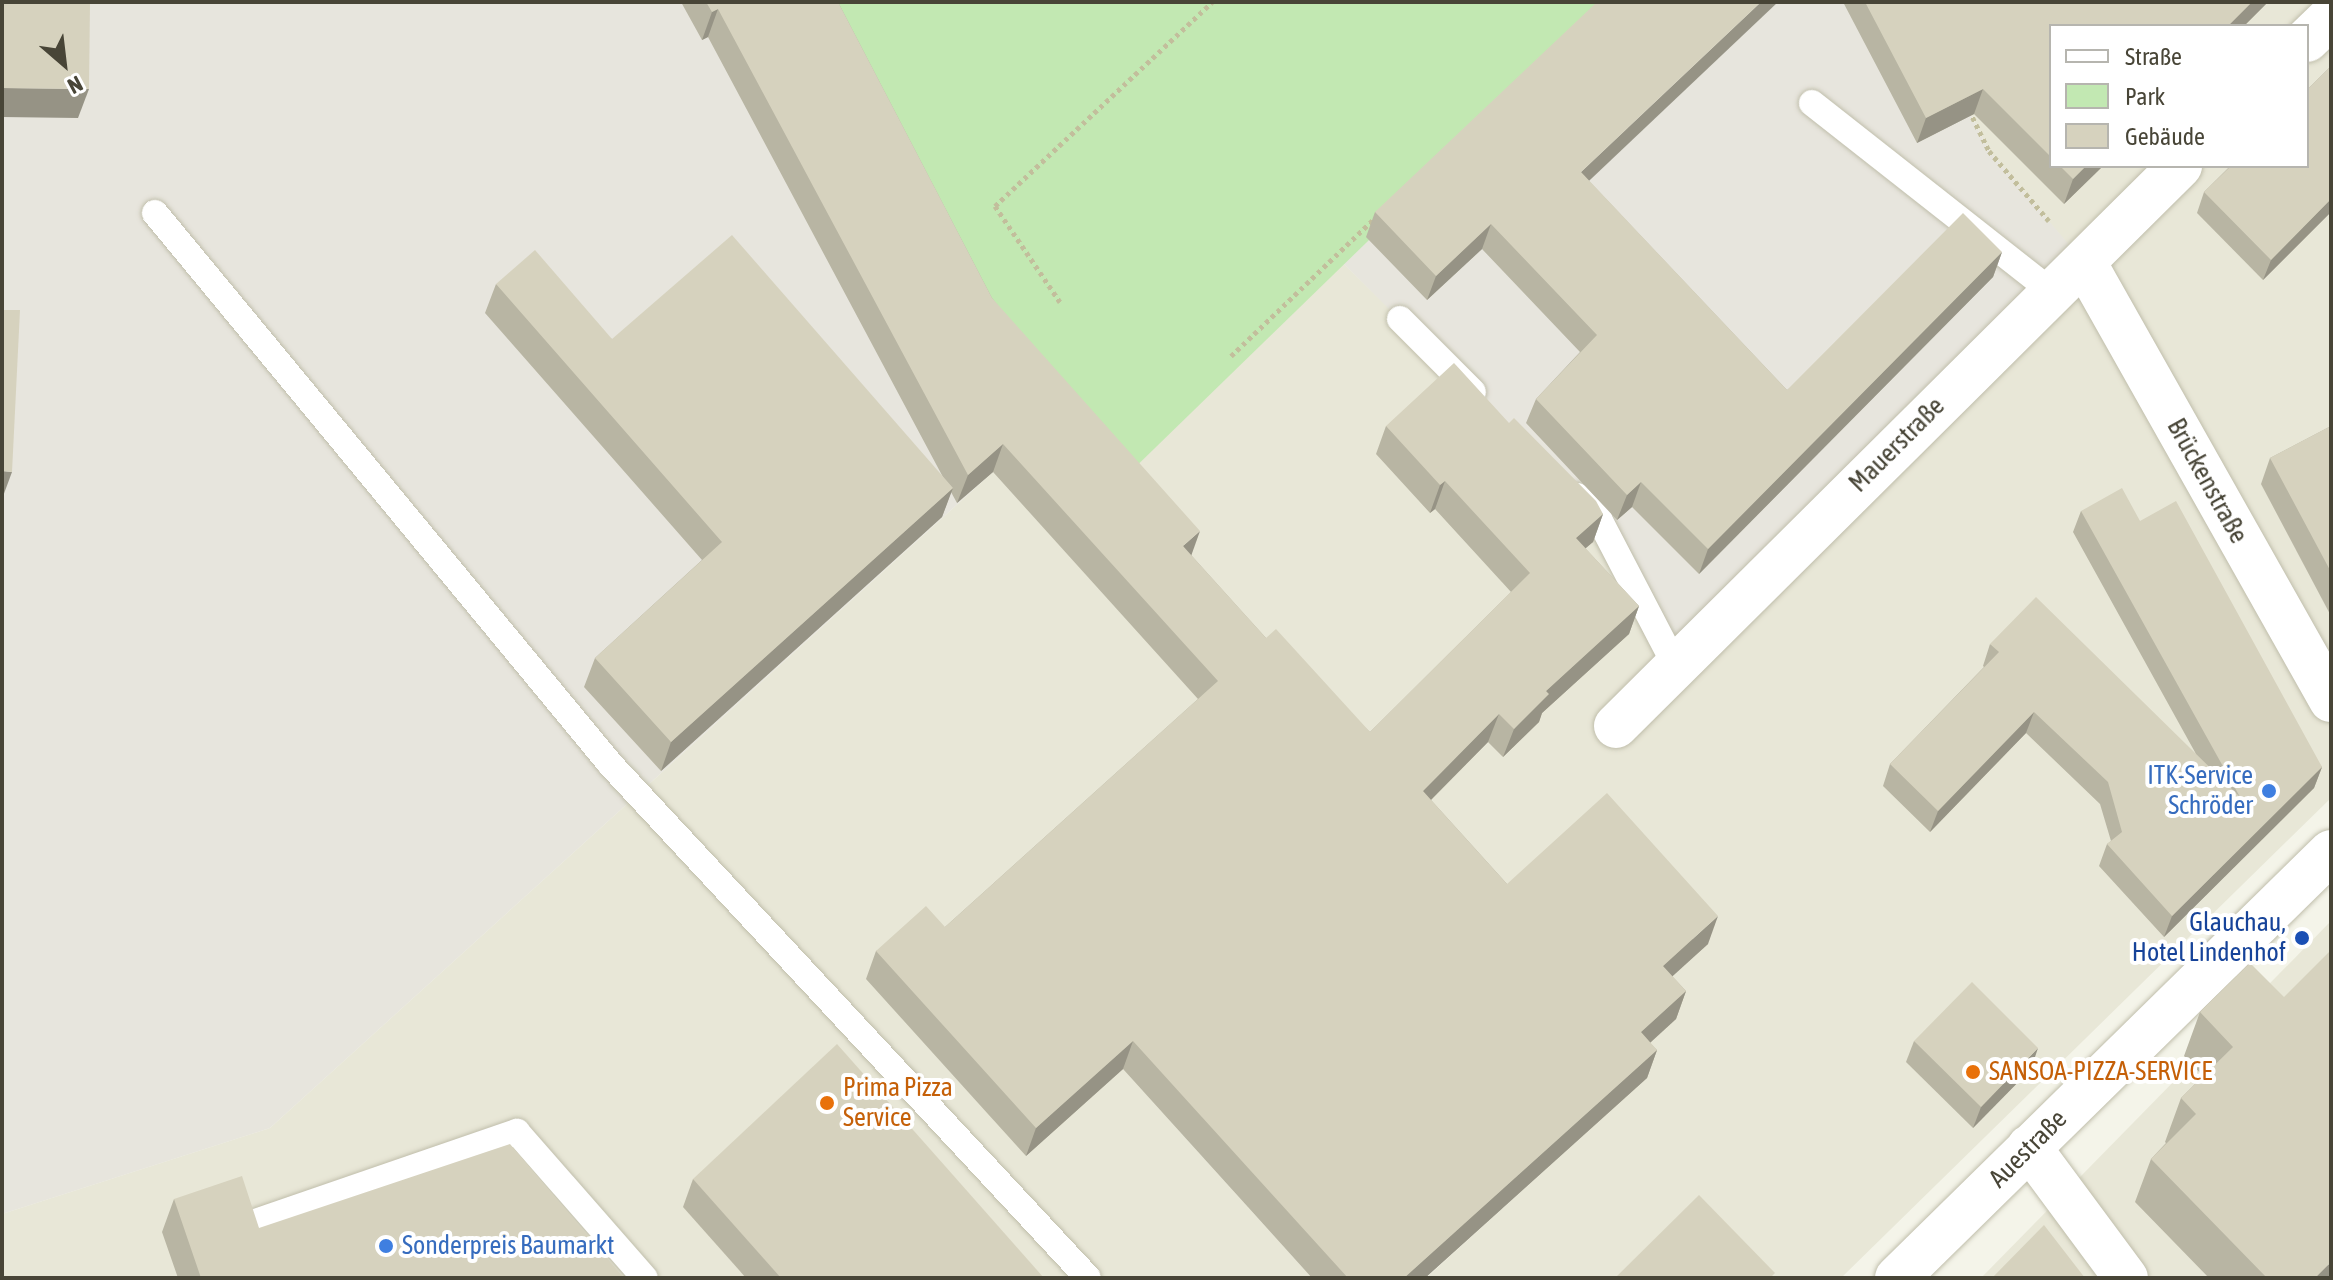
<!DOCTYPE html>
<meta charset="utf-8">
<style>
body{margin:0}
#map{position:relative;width:2333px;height:1280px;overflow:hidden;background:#f4f4e9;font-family:"Asap Condensed",sans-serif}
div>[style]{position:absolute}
.residential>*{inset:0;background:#e8e7d7}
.industrial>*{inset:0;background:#e7e5dd}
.green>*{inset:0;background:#c2e8b2}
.path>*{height:5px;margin-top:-2.5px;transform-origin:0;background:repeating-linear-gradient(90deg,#c2be9c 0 4px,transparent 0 8px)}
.roads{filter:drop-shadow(0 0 2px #c0beab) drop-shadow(0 0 2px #c0beab)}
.service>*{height:26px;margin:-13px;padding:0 13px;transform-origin:13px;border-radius:13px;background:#fff}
.minor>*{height:44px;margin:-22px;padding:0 22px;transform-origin:22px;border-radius:22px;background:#fff}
.tertiary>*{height:44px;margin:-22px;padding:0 22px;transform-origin:22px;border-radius:22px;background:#fff}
.wall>*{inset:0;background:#b8b5a3}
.shaded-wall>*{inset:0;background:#969385}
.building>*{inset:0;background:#d6d2be}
.dots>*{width:22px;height:22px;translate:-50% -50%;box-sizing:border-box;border:4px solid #fff;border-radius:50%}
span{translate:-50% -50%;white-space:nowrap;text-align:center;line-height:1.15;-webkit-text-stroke:8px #fff;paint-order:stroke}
.street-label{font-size:26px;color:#484537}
.shop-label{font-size:26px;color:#366cbe}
.right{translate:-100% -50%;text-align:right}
.left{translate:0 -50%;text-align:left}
.transit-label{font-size:26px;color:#164399}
.food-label{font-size:26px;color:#c56008}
.frame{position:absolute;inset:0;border:4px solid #484537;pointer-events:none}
.legend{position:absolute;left:2049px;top:24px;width:260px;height:144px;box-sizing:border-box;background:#fff;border:2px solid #b6b5af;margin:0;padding:10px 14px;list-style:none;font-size:24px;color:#484537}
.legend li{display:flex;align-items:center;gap:16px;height:40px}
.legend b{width:40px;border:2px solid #b6b5af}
.north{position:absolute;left:24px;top:24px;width:80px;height:80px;-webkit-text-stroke:6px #fff;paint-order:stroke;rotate:152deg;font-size:22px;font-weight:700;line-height:32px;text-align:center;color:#484537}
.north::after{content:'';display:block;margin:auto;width:28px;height:36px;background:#484537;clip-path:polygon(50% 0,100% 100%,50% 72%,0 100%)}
</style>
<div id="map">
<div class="residential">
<i style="clip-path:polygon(evenodd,1914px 2px,2331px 2px,2331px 798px,1841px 1278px,1426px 1278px,1646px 1078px,1120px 482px,1341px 261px,1400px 319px,2083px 262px,1989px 151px,1914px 2px,2051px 26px,2307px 26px,2307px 166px,2051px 166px,2051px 26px)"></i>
<i style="clip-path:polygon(993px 472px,1208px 709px,1123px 1069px,1312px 1278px,2px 1278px,2px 1214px,270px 1128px)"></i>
<i style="clip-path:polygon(2331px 921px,2331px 1278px,1981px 1278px)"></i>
</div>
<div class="industrial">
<i style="clip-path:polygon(2px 2px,814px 2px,1058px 413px,270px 1128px,2px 1214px)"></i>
<i style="clip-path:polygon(1614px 2px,1914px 2px,1989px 151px,2084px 262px,1675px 665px,1599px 519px,1341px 261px)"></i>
</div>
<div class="green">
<i style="clip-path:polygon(814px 2px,1614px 2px,1120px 482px,1058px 413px)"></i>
</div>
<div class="path">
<i style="left:1969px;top:110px;width:46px;rotate:64deg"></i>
<i style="left:1989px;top:151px;width:92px;rotate:49.4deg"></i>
<i style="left:1060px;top:302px;width:116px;rotate:-124.1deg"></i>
<i style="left:995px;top:206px;width:298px;rotate:-43.2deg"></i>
<i style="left:1231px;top:356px;width:199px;rotate:-43.8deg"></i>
</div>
<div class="roads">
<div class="service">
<i style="left:1812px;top:103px;width:305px;rotate:38.2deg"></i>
<i style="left:155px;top:213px;width:716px;rotate:50.44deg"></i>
<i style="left:611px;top:765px;width:700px;rotate:47.08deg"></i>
<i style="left:1400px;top:319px;width:103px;rotate:45deg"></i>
<i style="left:1577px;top:496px;width:32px;rotate:46deg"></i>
<i style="left:1599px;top:519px;width:165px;rotate:62.5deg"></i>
<i style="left:258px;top:1221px;width:274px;rotate:-19deg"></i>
<i style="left:517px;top:1132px;width:194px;rotate:48.8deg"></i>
</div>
<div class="minor">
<i style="left:2307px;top:40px;width:33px;rotate:-44deg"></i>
<i style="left:2084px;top:262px;width:503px;rotate:60.58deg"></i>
<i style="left:1616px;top:726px;width:795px;rotate:-44.8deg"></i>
<i style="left:2029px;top:1147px;width:163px;rotate:53.5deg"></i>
</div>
<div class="tertiary">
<i style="left:1897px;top:1278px;width:608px;rotate:-44.47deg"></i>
</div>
</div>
<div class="wall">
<i style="clip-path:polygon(681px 2px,838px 2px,992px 298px,1191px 555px,1266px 638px,1370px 732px,1511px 592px,1435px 509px,1430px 513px,1376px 454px,1386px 426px,1509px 423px,1603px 514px,1593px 542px,1585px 548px,1639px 606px,1629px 634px,1542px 713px,1539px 722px,1503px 757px,1488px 742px,1431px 800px,1507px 884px,1708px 944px,1672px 976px,1686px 991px,1676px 1019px,1650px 1043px,1657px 1050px,1647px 1078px,1425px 1278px,1312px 1278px,1123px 1069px,1026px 1156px,866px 979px,876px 951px,945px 927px,1198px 699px,993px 472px,957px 503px,951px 492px,942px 517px,661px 771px,584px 687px,595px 658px,702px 560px,485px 313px,496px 284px,612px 339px,944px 479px,708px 37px,702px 40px)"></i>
<i style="clip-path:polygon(1843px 2px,2268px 2px,2244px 26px,2051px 26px,2051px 166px,2103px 166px,2064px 204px,1974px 114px,1917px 143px)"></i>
<i style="clip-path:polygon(2331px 66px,2331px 212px,2263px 280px,2197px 213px,2204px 192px)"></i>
<i style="clip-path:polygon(1589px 181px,1787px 390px,2002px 252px,1993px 277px,1699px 574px,1632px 507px,1617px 520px,1526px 423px,1536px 399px,1580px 352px,1482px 249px,1427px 300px,1366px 237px,1375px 212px)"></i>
<i style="clip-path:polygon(2331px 426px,2331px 616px,2261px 484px,2270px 458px)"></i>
<i style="clip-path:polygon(2081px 511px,2140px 521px,2322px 767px,2314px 788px,2164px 937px,2099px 866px,2107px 844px,2111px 841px,2100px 804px,2026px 733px,1930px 832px,1883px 786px,1890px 764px,1984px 667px,1983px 666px,1990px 644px,2196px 754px,2073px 532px)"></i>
<i style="clip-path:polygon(2250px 963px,2331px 1278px,2209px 1278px,2135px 1202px,2151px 1159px,2166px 1143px,2165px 1142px,2181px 1098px,2203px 1076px,2184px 1056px,2200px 1012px)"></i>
<i style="clip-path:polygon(1914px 1041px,2031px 1069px,1973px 1128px,1906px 1062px)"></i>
<i style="clip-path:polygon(693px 1179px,1044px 1278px,746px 1278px,683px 1207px)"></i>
<i style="clip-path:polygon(174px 1199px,259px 1228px,624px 1278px,178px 1278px,162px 1232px)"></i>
</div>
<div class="shaded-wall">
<i style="clip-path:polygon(1761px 2px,1778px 2px,1572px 197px,1581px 172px)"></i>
<i style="clip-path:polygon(2252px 2px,2268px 2px,2244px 26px,2228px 26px)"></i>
<i style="clip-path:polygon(718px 9px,708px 37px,702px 40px,712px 12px)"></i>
<i style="clip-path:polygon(2px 88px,89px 89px,78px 118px,2px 117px)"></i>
<i style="clip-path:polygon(1983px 89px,1974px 114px,1917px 143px,1926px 118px)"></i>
<i style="clip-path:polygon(2086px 166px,2103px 166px,2064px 204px,2073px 179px)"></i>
<i style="clip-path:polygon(2331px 199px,2331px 212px,2263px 280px,2271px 260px)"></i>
<i style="clip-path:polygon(1491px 224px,1482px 249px,1427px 300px,1436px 276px)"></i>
<i style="clip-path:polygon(2002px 252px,1993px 277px,1699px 574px,1708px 549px)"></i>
<i style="clip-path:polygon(1003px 444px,993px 472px,957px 503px,968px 475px)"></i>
<i style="clip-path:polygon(2px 471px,12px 472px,2px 499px)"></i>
<i style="clip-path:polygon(1445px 481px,1435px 509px,1430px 513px,1440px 485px)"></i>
<i style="clip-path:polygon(1641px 482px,1632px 507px,1617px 520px,1627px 495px)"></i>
<i style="clip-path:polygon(953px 488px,942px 517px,661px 771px,671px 742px)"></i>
<i style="clip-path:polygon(1603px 514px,1593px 542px,1565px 566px,1576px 538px)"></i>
<i style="clip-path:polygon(1200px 531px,1190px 559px,1183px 546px)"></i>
<i style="clip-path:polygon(1639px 606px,1629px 634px,1542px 713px,1539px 722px,1503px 757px,1514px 729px,1546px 691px)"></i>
<i style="clip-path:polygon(2034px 712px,2026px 733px,1930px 832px,1938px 811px)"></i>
<i style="clip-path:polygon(1499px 714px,1488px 742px,1412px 819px,1423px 791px)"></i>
<i style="clip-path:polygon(2322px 767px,2314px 788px,2164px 937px,2172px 916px)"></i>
<i style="clip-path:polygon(1718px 916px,1708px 944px,1653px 994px,1663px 966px)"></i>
<i style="clip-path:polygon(1686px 991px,1676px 1019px,1631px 1060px,1641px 1032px)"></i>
<i style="clip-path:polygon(1133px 1041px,1123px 1069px,1026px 1156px,1036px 1128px)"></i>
<i style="clip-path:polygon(2038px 1048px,2031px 1069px,1973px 1128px,1981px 1107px)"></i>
<i style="clip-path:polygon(1657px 1050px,1647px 1078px,1425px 1278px,1404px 1278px)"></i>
<i style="clip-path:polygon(2331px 1262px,2331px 1278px,2315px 1278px)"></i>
</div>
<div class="building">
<i style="clip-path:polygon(2px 2px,90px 2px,89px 89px,2px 88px)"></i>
<i style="clip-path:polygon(706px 2px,838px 2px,992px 298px,1200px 531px,1183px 546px,1266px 638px,1276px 629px,1370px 732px,1530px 573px,1445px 481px,1440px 485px,1386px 426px,1454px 363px,1509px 423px,1514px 418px,1596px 501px,1603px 514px,1576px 538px,1639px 606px,1546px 691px,1549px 694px,1514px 729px,1499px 714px,1423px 791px,1507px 884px,1607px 793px,1718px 916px,1663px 966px,1686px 991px,1641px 1032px,1657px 1050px,1404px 1278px,1348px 1278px,1133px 1041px,1036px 1128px,876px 951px,926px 906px,945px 927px,1218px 681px,1003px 444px,968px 475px,718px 9px,712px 12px)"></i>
<i style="clip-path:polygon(1597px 2px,1761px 2px,1581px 172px,1787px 390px,1963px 213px,2002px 252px,1708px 549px,1641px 482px,1627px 495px,1536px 399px,1597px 335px,1491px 224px,1436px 276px,1375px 212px)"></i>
<i style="clip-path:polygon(1865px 2px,2252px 2px,2228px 26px,2051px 26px,2051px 157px,1983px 89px,1926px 118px)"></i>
<i style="clip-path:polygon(2331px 66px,2331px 199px,2271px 260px,2204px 192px,2231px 166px,2307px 166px,2307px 90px)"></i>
<i style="clip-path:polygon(2060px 166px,2086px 166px,2073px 179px)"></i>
<i style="clip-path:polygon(732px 235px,953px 488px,671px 742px,595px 658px,722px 542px,496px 284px,535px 250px,612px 339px)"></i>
<i style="clip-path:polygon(2px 310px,20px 310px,12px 472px,2px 471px)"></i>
<i style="clip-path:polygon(2331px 426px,2331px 572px,2270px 458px)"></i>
<i style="clip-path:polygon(2122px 488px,2140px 521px,2176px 501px,2322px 767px,2172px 916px,2107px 844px,2122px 832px,2108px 782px,2034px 712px,1938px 811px,1890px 764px,1999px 652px,1990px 644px,2036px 597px,2240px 797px,2081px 511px)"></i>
<i style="clip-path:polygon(2331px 950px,2331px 1262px,2315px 1278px,2267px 1278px,2151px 1159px,2196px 1114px,2181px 1098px,2233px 1047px,2200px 1012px,2250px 963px,2284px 997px)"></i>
<i style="clip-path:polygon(1972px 982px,2038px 1048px,1981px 1107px,1914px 1041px)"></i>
<i style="clip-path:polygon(837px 1044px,1044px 1278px,781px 1278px,693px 1179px)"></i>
<i style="clip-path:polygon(510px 1144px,624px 1278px,201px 1278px,174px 1199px,242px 1176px,259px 1228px)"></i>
<i style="clip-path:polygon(1699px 1195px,1775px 1273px,1770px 1278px,1615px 1278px)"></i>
<i style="clip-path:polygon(2044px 1225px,2085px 1278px,1992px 1278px)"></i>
</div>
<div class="dots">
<i style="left:2269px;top:791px;background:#3f7fe0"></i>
<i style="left:2302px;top:938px;background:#1a4fb4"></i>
<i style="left:1973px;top:1072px;background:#e8710a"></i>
<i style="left:827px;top:1103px;background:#e8710a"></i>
<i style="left:386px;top:1246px;background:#3f7fe0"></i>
</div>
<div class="street-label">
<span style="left:1897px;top:445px;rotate:-45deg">Mauerstraße</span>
<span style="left:2207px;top:481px;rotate:61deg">Brückenstraße</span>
<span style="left:2028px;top:1149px;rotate:-45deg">Auestraße</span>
</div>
<div class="shop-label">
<span class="right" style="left:2253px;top:791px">ITK-Service<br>Schröder</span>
<span class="left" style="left:402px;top:1246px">Sonderpreis Baumarkt</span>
</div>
<div class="transit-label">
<span class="right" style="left:2286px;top:938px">Glauchau,<br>Hotel Lindenhof</span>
</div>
<div class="food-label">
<span class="left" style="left:1989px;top:1072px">SANSOA-PIZZA-SERVICE</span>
<span class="left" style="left:843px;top:1103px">Prima Pizza<br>Service</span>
</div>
<div class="frame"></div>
<ul class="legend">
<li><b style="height:10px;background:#fff"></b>Straße</li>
<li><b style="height:22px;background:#c2e8b2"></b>Park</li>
<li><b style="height:22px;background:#d6d2be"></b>Gebäude</li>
</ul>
<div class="north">N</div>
</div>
